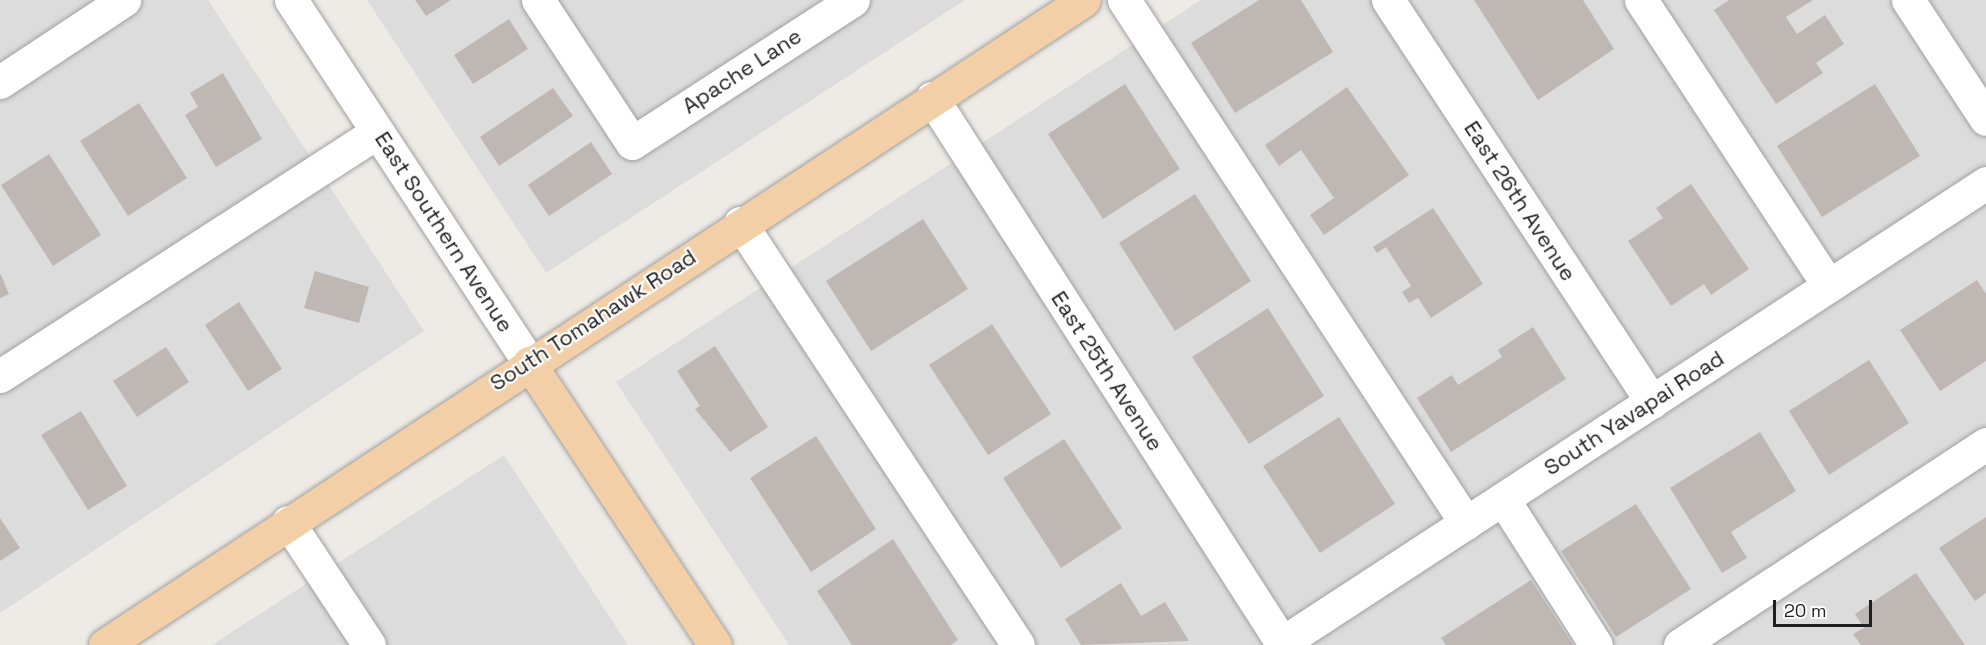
<!DOCTYPE html>
<style>
body{margin:0}
#map{position:relative;width:1986px;height:645px;overflow:hidden;background:#eeebe6;font-family:"Space Grotesk",sans-serif}
div>[style]{position:absolute}
.residential>*{inset:0;background:#dddcdc}
.building>*{inset:0;background:#bfb7b3}
.roads{filter:drop-shadow(0 0 2px #a0a0a0) drop-shadow(0 0 2px #a0a0a0)}
.minor>*{height:33px;margin:-16.5px;padding:0 16.5px;transform-origin:16.5px;border-radius:16.5px;background:#fff}
.major>*{height:33px;margin:-16.5px;padding:0 16.5px;transform-origin:16.5px;border-radius:16.5px;background:#f2cfa7}
span{translate:-50% -50%;white-space:nowrap;text-align:center;line-height:1.15;-webkit-text-stroke:4.5px #fff;paint-order:stroke}
.street-label{font-size:22px;color:#1f1f1f}
.scale{position:absolute;left:1773px;top:600px;width:99px;height:27px;box-sizing:border-box;border:3px solid #1f1f1f;border-top:0;padding-left:8px;font-size:18px;line-height:21px;white-space:nowrap;color:#1f1f1f;-webkit-text-stroke:4px #fff;paint-order:stroke}
</style>
<div id="map">
<div class="residential">
<i style="clip-path:polygon(0 0,208px 0,424px 331px,0 613px)"></i>
<i style="clip-path:polygon(367px 0,965px 0,546px 273px)"></i>
<i style="clip-path:polygon(1201px 0,1986px 0,1986px 645px,789px 645px,616px 382px)"></i>
<i style="clip-path:polygon(504px 455px,628px 645px,212px 645px)"></i>
</div>
<div class="building">
<i style="clip-path:polygon(415px 0,451px 0,426px 16px)"></i>
<i style="clip-path:polygon(1259px 0,1301px 0,1333px 52px,1235px 113px,1191px 43px)"></i>
<i style="clip-path:polygon(1474px 0,1583px 0,1614px 49px,1538px 100px)"></i>
<i style="clip-path:polygon(1729px 0,1813px 0,1786px 17px,1797px 34px,1825px 15px,1844px 44px,1816px 63px,1823px 73px,1776px 104px,1714px 10px)"></i>
<i style="clip-path:polygon(509px 19px,528px 49px,473px 84px,454px 55px)"></i>
<i style="clip-path:polygon(223px 73px,262px 139px,216px 167px,185px 115px,198px 107px,190px 93px)"></i>
<i style="clip-path:polygon(1125px 84px,1180px 169px,1103px 219px,1048px 134px)"></i>
<i style="clip-path:polygon(1875px 84px,1920px 156px,1822px 217px,1777px 146px)"></i>
<i style="clip-path:polygon(1347px 87px,1409px 175px,1324px 235px,1310px 215px,1334px 198px,1301px 150px,1279px 166px,1265px 145px)"></i>
<i style="clip-path:polygon(553px 88px,573px 116px,499px 166px,480px 137px)"></i>
<i style="clip-path:polygon(139px 103px,187px 178px,128px 216px,80px 141px)"></i>
<i style="clip-path:polygon(591px 142px,612px 174px,549px 216px,528px 185px)"></i>
<i style="clip-path:polygon(49px 154px,101px 235px,53px 266px,1px 185px)"></i>
<i style="clip-path:polygon(1691px 184px,1749px 269px,1711px 295px,1704px 284px,1671px 306px,1628px 241px,1663px 218px,1656px 208px)"></i>
<i style="clip-path:polygon(1195px 194px,1251px 281px,1175px 331px,1119px 243px)"></i>
<i style="clip-path:polygon(1433px 208px,1483px 284px,1431px 318px,1418px 298px,1409px 303px,1402px 292px,1411px 286px,1386px 247px,1377px 253px,1373px 247px)"></i>
<i style="clip-path:polygon(923px 219px,968px 289px,871px 351px,826px 281px)"></i>
<i style="clip-path:polygon(315px 271px,369px 287px,359px 323px,304px 308px)"></i>
<i style="clip-path:polygon(0 273px,9px 294px,0 298px)"></i>
<i style="clip-path:polygon(1977px 280px,1986px 294px,1986px 361px,1940px 391px,1900px 330px)"></i>
<i style="clip-path:polygon(239px 302px,282px 369px,248px 391px,205px 325px)"></i>
<i style="clip-path:polygon(1268px 308px,1324px 396px,1249px 444px,1192px 357px)"></i>
<i style="clip-path:polygon(992px 324px,1051px 414px,988px 455px,929px 365px)"></i>
<i style="clip-path:polygon(1533px 327px,1566px 379px,1451px 452px,1417px 398px,1452px 375px,1458px 385px,1502px 357px,1498px 350px)"></i>
<i style="clip-path:polygon(715px 346px,768px 427px,730px 452px,695px 409px,700px 406px,677px 371px)"></i>
<i style="clip-path:polygon(166px 347px,189px 382px,137px 417px,113px 381px)"></i>
<i style="clip-path:polygon(1869px 360px,1909px 423px,1829px 475px,1789px 411px)"></i>
<i style="clip-path:polygon(81px 411px,127px 486px,88px 510px,41px 435px)"></i>
<i style="clip-path:polygon(1339px 417px,1395px 504px,1320px 553px,1263px 466px)"></i>
<i style="clip-path:polygon(1760px 432px,1796px 491px,1731px 532px,1747px 558px,1722px 573px,1670px 488px)"></i>
<i style="clip-path:polygon(816px 436px,876px 529px,811px 572px,750px 478px)"></i>
<i style="clip-path:polygon(1064px 439px,1122px 528px,1061px 568px,1003px 478px)"></i>
<i style="clip-path:polygon(1636px 504px,1691px 589px,1616px 637px,1561px 551px)"></i>
<i style="clip-path:polygon(1986px 517px,1986px 593px,1975px 601px,1939px 548px)"></i>
<i style="clip-path:polygon(0 518px,20px 548px,0 561px)"></i>
<i style="clip-path:polygon(893px 539px,958px 640px,951px 645px,852px 645px,817px 591px)"></i>
<i style="clip-path:polygon(1916px 573px,1965px 645px,1861px 645px,1853px 634px,1864px 628px,1855px 614px)"></i>
<i style="clip-path:polygon(1531px 580px,1573px 645px,1446px 645px,1441px 638px)"></i>
<i style="clip-path:polygon(1121px 583px,1141px 616px,1165px 602px,1189px 641px,1081px 645px,1065px 619px)"></i>
</div>
<div class="roads">
<div class="minor">
<i style="left:291px;top:0;width:434px;rotate:56.7deg"></i>
<i style="left:538px;top:0;width:171px;rotate:56.7deg"></i>
<i style="left:632px;top:143px;width:263px;rotate:-32.9deg"></i>
<i style="left:1124px;top:0;width:625px;rotate:56.82deg"></i>
<i style="left:1388px;top:0;width:481px;rotate:56.7deg"></i>
<i style="left:1641px;top:0;width:342px;rotate:56.7deg"></i>
<i style="left:1908px;top:0;width:142px;rotate:56.8deg"></i>
<i style="left:0;top:82px;width:149px;rotate:-33.5deg"></i>
<i style="left:932px;top:98px;width:648px;rotate:57.29deg"></i>
<i style="left:1282px;top:643px;width:841px;rotate:-33.16deg"></i>
<i style="left:740px;top:223px;width:505px;rotate:56.62deg"></i>
<i style="left:0;top:376px;width:449px;rotate:-32.9deg"></i>
<i style="left:1503px;top:499px;width:173px;rotate:57.5deg"></i>
<i style="left:288px;top:522px;width:147px;rotate:56.6deg"></i>
<i style="left:1680px;top:645px;width:366px;rotate:-33.3deg"></i>
</div>
<div class="major">
<i style="left:529px;top:363px;width:338px;rotate:56.6deg"></i>
<i style="left:105px;top:645px;width:1172px;rotate:-33.38deg"></i>
</div>
</div>
<div class="street-label">
<span style="left:742px;top:71px;rotate:-33deg">Apache Lane</span>
<span style="left:1520px;top:201px;rotate:57deg">East 26th Avenue</span>
<span style="left:444px;top:232px;rotate:57deg">East Southern Avenue</span>
<span style="left:593px;top:320px;rotate:-33deg">South Tomahawk Road</span>
<span style="left:1107px;top:371px;rotate:57deg">East 25th Avenue</span>
<span style="left:1634px;top:413px;rotate:-33deg">South Yavapai Road</span>
</div>
<div class="scale">20 m</div>
</div>
